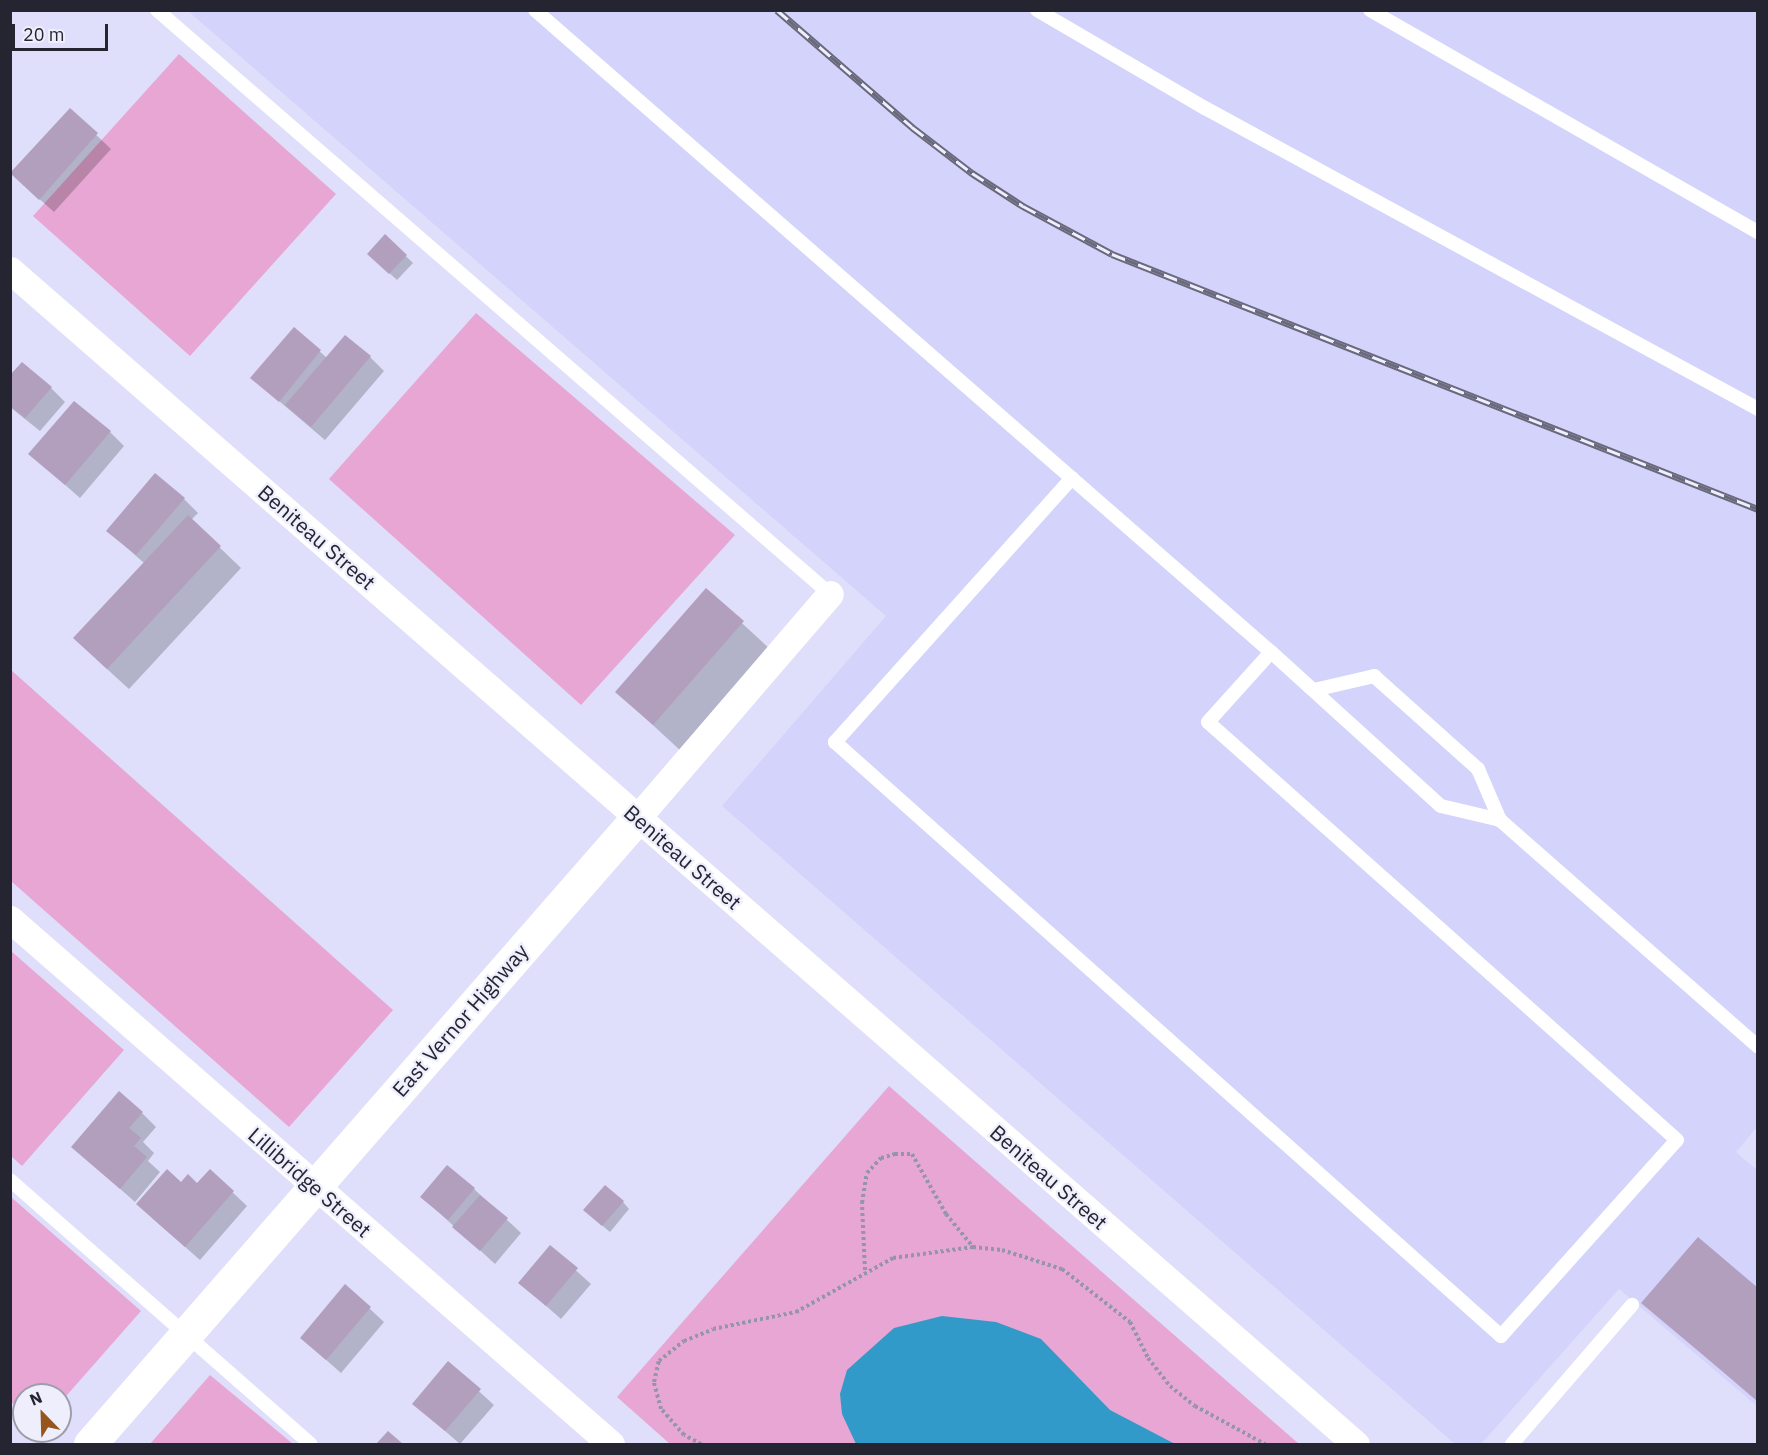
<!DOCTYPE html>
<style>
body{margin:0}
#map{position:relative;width:1768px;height:1455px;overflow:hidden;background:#dfdffb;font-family:"IBM Plex Sans",sans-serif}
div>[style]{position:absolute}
.built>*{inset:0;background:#d3d3fc}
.green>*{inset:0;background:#e7a6d3}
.water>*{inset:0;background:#329ac9}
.shadow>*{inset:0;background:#0003}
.building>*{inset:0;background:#b19fbd}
.path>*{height:4px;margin-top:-2px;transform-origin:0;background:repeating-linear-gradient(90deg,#9494aa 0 3px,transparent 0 6px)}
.service>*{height:14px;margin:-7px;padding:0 7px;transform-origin:7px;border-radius:7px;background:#fff}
.minor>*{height:27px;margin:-13.5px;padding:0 13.5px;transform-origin:13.5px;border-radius:13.5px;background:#fff}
.tertiary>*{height:33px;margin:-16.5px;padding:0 16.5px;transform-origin:16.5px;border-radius:16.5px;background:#fff}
.rail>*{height:7px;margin-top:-3.5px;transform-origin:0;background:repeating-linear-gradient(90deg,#eeeefc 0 14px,#69697b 0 28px);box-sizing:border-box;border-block:2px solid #69697b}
span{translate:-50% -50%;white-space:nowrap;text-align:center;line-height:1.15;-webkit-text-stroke:4.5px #eeeefc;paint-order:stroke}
.street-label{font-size:21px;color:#252532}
.frame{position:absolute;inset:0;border:12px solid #252532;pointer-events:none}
.north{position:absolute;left:12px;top:1383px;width:60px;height:60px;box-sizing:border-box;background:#eeeefc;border:2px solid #9e9eab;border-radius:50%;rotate:337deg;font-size:16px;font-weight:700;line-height:24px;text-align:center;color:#252532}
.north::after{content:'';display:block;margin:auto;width:21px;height:27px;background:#95551d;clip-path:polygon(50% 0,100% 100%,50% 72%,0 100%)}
.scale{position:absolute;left:12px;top:24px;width:96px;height:27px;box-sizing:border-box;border:3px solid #252532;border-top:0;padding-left:8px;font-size:18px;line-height:21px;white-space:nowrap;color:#252532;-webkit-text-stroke:4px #eeeefc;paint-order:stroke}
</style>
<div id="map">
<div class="built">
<i style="clip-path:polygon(188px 11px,1757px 11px,1758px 1126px,1736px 1152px,1757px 1170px,1757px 1406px,1619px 1289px,1481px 1444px,1455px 1444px,722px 806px,886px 616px)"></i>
</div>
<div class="green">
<i style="clip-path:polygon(179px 54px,336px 194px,190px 356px,33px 216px)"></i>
<i style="clip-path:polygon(476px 313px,735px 535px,581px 705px,329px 479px)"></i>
<i style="clip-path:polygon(11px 670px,393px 1010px,289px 1127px,11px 881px)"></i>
<i style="clip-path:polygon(11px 951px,124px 1050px,22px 1166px,11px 1156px)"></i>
<i style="clip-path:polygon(889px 1086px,1299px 1444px,670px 1444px,617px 1397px)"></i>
<i style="clip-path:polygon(11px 1197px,141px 1311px,60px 1403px,60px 1395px,24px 1395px,24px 1413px,11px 1402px)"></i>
<i style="clip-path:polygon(210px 1375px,293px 1444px,150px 1444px)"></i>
</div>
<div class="water">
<i style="clip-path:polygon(942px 1316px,996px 1322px,1041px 1339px,1110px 1410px,1175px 1444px,856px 1444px,842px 1414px,840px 1394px,847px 1370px,894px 1328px)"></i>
</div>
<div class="shadow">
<i style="clip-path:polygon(70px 110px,111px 149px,54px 212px,26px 187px)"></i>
<i style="clip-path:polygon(385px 236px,413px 263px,397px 280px,375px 260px)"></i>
<i style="clip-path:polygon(294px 329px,327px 358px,370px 357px,384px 371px,325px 440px,252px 378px)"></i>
<i style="clip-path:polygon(10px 377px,51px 388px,65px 402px,40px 431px,10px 407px)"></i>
<i style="clip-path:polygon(110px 432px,124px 446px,80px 498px,30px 454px)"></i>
<i style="clip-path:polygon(184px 499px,198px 513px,191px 520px,241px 568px,129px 689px,96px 659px,144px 563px,108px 531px)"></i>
<i style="clip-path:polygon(706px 590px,771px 650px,682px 752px,617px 692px)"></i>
<i style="clip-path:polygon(142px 1113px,156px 1127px,143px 1142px,154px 1153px,148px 1161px,160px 1172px,135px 1202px,73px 1147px)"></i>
<i style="clip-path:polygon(210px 1171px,247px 1206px,200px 1260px,152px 1218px,181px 1184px,197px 1185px)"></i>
<i style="clip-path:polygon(474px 1189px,521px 1233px,495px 1264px,422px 1197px)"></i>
<i style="clip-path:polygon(623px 1202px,629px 1209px,610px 1232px,592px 1217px)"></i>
<i style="clip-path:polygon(550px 1247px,591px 1284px,561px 1319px,520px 1283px)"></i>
<i style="clip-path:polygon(345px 1286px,384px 1322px,341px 1373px,316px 1351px)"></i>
<i style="clip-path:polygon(1758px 1289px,1758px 1402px,1643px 1303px)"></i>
<i style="clip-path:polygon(448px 1363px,494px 1405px,460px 1444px,414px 1404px)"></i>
</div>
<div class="building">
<i style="clip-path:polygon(70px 108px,98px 133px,39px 200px,10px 173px)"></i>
<i style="clip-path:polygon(385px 234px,407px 255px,389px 274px,367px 254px)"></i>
<i style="clip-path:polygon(294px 327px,321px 350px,279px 402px,250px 378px)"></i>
<i style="clip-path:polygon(345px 335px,371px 356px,311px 427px,285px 405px)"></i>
<i style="clip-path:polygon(22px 362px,52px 387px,25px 418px,10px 406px,10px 375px)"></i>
<i style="clip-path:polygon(74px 401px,111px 431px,65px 485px,28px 454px)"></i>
<i style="clip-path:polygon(155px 473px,185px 498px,136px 555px,106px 531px)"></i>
<i style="clip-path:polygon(188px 515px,221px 546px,107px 669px,73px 638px)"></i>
<i style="clip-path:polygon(706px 588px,744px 621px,653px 725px,615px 692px)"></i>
<i style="clip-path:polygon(119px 1091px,143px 1112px,129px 1128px,141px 1138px,134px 1146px,147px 1157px,120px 1189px,71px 1147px)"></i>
<i style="clip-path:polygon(447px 1165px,475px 1188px,448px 1220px,420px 1197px)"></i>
<i style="clip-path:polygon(167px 1169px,181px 1182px,188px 1174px,197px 1183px,210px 1169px,234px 1191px,185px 1247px,136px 1204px)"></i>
<i style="clip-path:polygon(605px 1185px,624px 1201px,602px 1226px,583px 1210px)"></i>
<i style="clip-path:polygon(480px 1195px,508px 1218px,480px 1251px,452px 1227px)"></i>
<i style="clip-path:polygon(1698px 1237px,1758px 1288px,1758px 1401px,1641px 1303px)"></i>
<i style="clip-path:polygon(550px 1245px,578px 1268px,546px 1306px,518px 1283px)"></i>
<i style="clip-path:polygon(345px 1284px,371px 1307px,326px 1360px,300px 1338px)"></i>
<i style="clip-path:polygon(448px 1361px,481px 1389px,445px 1431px,412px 1404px)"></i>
<i style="clip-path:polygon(388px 1431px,403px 1444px,376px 1444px)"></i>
</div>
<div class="path">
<i style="left:865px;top:1270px;width:67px;rotate:-92.6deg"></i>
<i style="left:862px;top:1203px;width:30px;rotate:-81deg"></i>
<i style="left:867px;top:1173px;width:21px;rotate:-47deg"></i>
<i style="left:881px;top:1158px;width:15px;rotate:-16deg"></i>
<i style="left:895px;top:1154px;width:17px"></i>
<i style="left:912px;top:1154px;width:69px;rotate:60.5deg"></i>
<i style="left:946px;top:1214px;width:43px;rotate:50.7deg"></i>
<i style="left:701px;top:1444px;width:19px;rotate:-152deg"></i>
<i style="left:684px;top:1435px;width:35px;rotate:-131deg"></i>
<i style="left:661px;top:1409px;width:28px;rotate:-105deg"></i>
<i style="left:654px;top:1382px;width:22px;rotate:-77deg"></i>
<i style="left:659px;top:1361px;width:32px;rotate:-39deg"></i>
<i style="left:684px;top:1341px;width:31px;rotate:-22deg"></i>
<i style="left:713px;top:1329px;width:85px;rotate:-11.6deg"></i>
<i style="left:796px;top:1312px;width:111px;rotate:-29.1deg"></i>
<i style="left:893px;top:1258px;width:81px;rotate:-7.8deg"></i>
<i style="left:973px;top:1247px;width:29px;rotate:6deg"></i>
<i style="left:1002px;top:1250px;width:63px;rotate:17.6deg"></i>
<i style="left:1062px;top:1269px;width:86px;rotate:37.9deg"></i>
<i style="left:1130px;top:1322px;width:40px;rotate:63.4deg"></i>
<i style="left:1148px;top:1358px;width:36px;rotate:52deg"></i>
<i style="left:1170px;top:1386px;width:32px;rotate:39deg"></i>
<i style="left:1195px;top:1406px;width:80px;rotate:28.5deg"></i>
</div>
<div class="service">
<i style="left:157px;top:10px;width:891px;rotate:40.95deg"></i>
<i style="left:535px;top:10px;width:977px;rotate:41.1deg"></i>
<i style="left:1271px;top:652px;width:229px;rotate:42.2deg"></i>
<i style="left:1441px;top:806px;width:61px;rotate:13.3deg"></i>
<i style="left:1037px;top:10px;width:194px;rotate:30.3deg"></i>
<i style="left:1205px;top:108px;width:630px;rotate:28.56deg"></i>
<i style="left:1370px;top:10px;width:447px;rotate:29.8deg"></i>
<i style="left:1072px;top:478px;width:355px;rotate:131.9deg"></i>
<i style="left:835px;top:742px;width:892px;rotate:41.73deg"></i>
<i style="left:1501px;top:1336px;width:263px;rotate:-48.1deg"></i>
<i style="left:1677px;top:1140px;width:628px;rotate:-138.29deg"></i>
<i style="left:1208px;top:722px;width:94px;rotate:-48deg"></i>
<i style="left:1314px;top:690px;width:62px;rotate:-13.1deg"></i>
<i style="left:1374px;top:676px;width:140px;rotate:41.8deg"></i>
<i style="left:1478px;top:769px;width:56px;rotate:66.7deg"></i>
<i style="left:1500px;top:820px;width:344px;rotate:41.3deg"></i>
<i style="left:10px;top:1180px;width:400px;rotate:41.3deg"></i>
<i style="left:1512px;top:1444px;width:184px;rotate:-49.2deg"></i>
</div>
<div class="minor">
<i style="left:10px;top:270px;width:1786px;rotate:41.1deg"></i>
<i style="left:638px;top:817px;width:294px;rotate:-49.3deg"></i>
<i style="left:10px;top:919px;width:798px;rotate:41.14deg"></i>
</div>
<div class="tertiary">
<i style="left:90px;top:1444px;width:833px;rotate:-48.85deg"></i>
</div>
<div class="rail">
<i style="left:777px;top:10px;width:179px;rotate:40.9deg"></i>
<i style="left:912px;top:127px;width:76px;rotate:37.5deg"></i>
<i style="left:972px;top:173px;width:61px;rotate:32.9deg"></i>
<i style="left:1023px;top:206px;width:101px;rotate:28.3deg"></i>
<i style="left:1112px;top:254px;width:695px;rotate:21.54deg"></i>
</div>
<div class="street-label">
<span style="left:317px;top:537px;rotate:41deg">Beniteau Street</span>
<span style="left:683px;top:857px;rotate:41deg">Beniteau Street</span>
<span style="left:460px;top:1020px;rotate:-49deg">East Vernor Highway</span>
<span style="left:1049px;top:1177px;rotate:41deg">Beniteau Street</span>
<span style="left:310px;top:1182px;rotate:41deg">Lillibridge Street</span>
</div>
<div class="frame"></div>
<div class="north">N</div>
<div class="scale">20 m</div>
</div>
